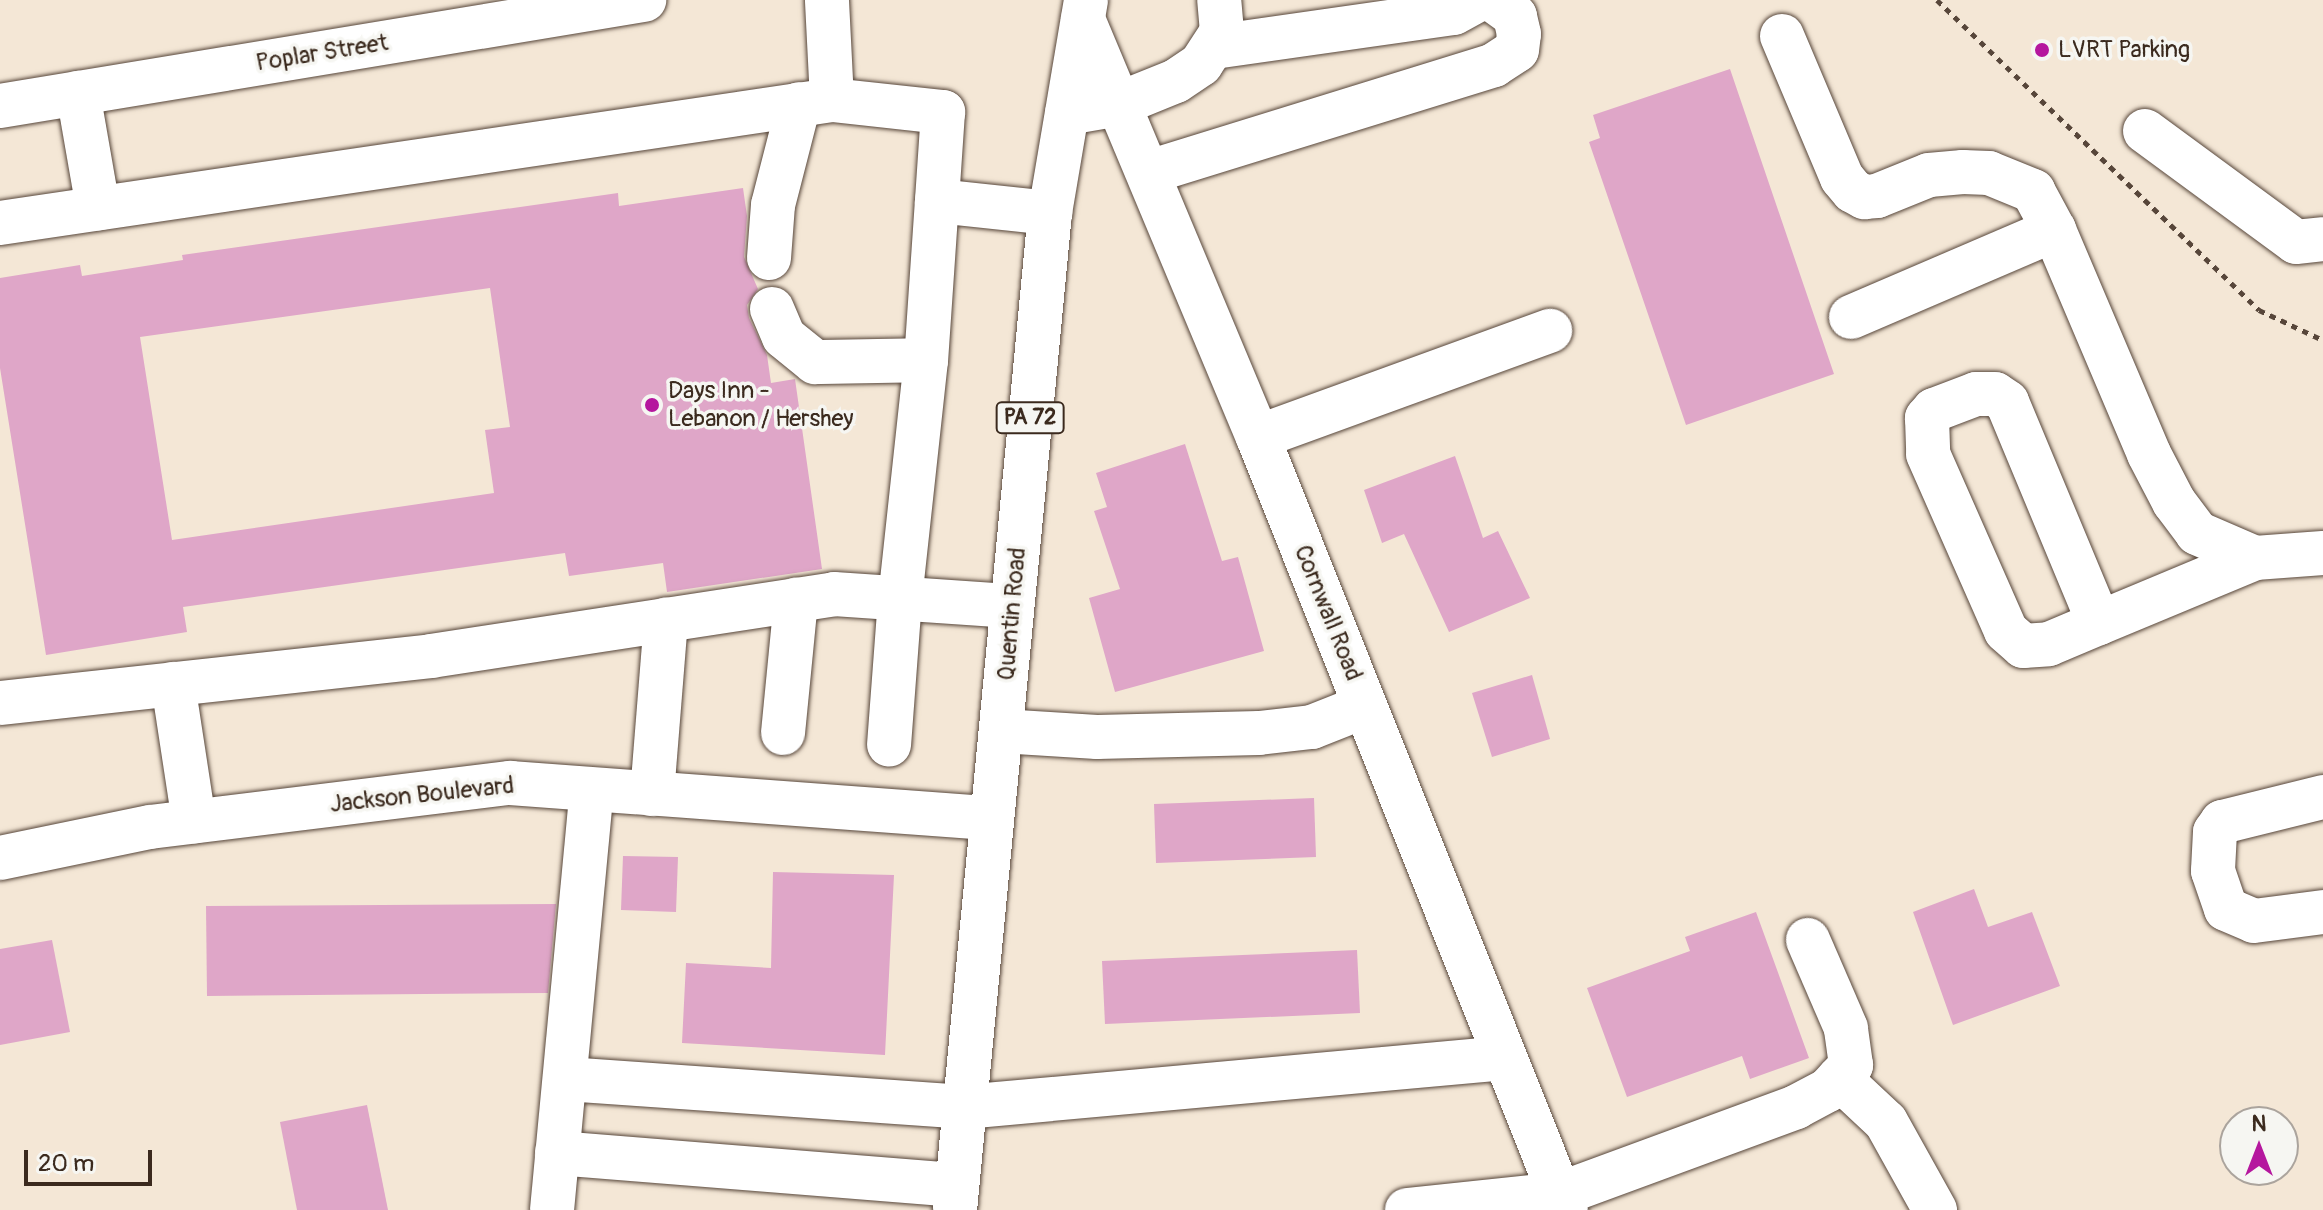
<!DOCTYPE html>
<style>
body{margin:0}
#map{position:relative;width:2323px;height:1210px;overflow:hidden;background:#f4e7d6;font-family:Pangolin,sans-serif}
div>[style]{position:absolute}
.building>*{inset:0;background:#dfa6c8}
.path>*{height:5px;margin-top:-2.5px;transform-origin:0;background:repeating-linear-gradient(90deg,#57463a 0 6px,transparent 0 12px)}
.roads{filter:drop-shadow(0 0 2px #57463a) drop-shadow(0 0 2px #57463a)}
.minor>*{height:44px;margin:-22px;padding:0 22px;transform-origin:22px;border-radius:22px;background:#fff}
.major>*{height:44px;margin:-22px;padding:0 22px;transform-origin:22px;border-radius:22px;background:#fff}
.highway>*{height:44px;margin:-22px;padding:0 22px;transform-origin:22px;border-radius:22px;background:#fff}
.dots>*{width:22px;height:22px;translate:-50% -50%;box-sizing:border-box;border:4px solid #f6f6f2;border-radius:50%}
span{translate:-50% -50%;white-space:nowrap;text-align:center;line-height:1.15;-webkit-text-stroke:7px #f6f6f2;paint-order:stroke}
.shield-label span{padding:2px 6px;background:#f6f6f2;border:2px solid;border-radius:6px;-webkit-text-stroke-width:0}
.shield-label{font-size:22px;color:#3b2a1e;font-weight:700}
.poi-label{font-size:24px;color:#3b2a1e}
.left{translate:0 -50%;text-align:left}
.street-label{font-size:24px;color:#3b2a1e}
.north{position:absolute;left:2219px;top:1106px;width:80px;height:80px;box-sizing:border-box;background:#f6f6f2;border:2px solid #aba49d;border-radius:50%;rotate:0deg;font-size:22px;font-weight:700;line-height:32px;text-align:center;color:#3b2a1e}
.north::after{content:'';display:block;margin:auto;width:28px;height:36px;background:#b5179e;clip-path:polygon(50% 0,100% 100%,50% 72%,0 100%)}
.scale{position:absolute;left:24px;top:1150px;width:128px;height:36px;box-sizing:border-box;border:4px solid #3b2a1e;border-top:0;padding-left:10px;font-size:24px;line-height:28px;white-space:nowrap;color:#3b2a1e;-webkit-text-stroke:6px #f6f6f2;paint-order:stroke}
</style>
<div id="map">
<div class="building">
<i style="clip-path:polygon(1730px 69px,1834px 374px,1686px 425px,1589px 142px,1600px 138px,1593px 115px)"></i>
<i style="clip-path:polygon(evenodd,743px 188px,747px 216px,744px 257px,758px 289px,747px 305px,749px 318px,767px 355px,771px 383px,795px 379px,822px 569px,667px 592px,663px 563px,569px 576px,565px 553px,183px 607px,187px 632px,46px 655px,0 368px,0 278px,80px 265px,82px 276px,183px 260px,182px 255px,618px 193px,619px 206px,743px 188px,490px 288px,510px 427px,485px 430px,494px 493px,172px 540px,140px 337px,490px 288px)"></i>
<i style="clip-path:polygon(1185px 444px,1222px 561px,1238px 557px,1264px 651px,1115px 692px,1089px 598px,1120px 589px,1094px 511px,1107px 507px,1096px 473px)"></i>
<i style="clip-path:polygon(1455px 456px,1483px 538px,1498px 531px,1530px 598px,1449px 632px,1404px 534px,1382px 543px,1364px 490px)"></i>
<i style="clip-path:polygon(1532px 675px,1550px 739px,1492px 757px,1472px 693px)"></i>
<i style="clip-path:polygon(1314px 798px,1316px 857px,1156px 863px,1154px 804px)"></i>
<i style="clip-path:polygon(623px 856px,678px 857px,676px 912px,621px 910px)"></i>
<i style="clip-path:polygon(773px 872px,894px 875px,885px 1055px,682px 1043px,686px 963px,771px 968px)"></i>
<i style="clip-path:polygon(1974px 889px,1988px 927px,2032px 912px,2060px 986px,1953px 1025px,1913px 912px)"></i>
<i style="clip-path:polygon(556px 904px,548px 993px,207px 996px,206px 906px)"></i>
<i style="clip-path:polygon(1756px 912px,1809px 1058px,1750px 1079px,1742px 1056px,1627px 1097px,1587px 988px,1690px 951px,1685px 937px)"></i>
<i style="clip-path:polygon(52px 940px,70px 1032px,0 1045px,0 949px)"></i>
<i style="clip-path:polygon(1357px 950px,1360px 1013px,1105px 1024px,1102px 961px)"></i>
<i style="clip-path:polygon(367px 1105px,388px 1210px,297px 1210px,280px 1122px)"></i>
</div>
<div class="path">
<i style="left:1937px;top:0;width:447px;rotate:43.9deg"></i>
<i style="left:2259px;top:310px;width:71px;rotate:25.1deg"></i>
</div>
<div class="roads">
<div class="minor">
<i style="left:1782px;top:36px;width:154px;rotate:67.1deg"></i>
<i style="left:1842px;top:178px;width:17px;rotate:50deg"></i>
<i style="left:1853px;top:191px;width:13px;rotate:29deg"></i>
<i style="left:1864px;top:197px;width:13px;rotate:-4deg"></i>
<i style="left:1877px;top:196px;width:56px;rotate:-22deg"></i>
<i style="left:1929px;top:175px;width:34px;rotate:-5deg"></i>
<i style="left:1963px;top:172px;width:26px;rotate:2deg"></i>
<i style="left:1989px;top:173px;width:48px;rotate:22.2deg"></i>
<i style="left:2033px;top:191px;width:44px;rotate:61.7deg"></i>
<i style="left:2054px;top:230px;width:243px;rotate:67deg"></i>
<i style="left:2149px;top:454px;width:54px;rotate:62.5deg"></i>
<i style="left:2174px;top:502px;width:39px;rotate:53deg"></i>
<i style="left:2197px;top:533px;width:63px;rotate:23.3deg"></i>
<i style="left:2255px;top:558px;width:68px;rotate:-4.2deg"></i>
<i style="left:1214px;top:47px;width:242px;rotate:-8.1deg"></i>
<i style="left:1454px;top:13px;width:26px;rotate:-29deg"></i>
<i style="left:78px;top:93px;width:117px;rotate:80.1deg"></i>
<i style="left:832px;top:100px;width:112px;rotate:6.2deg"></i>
<i style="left:943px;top:112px;width:249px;rotate:93.9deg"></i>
<i style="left:926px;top:360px;width:240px;rotate:96.2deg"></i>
<i style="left:900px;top:599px;width:146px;rotate:94.3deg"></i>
<i style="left:0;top:106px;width:653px;rotate:-9.35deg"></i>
<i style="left:1067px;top:113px;width:53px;rotate:-9.8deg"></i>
<i style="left:1119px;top:104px;width:61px;rotate:-22deg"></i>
<i style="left:1176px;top:81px;width:30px;rotate:-34deg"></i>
<i style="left:1201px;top:64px;width:38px;rotate:-57deg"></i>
<i style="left:1222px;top:32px;width:32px;rotate:-95deg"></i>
<i style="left:2145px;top:131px;width:187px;rotate:36.3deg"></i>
<i style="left:2296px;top:242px;width:27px;rotate:-6deg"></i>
<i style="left:1149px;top:172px;width:361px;rotate:-17.2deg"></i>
<i style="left:1494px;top:65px;width:27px;rotate:-33deg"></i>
<i style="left:1517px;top:50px;width:16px;rotate:-83deg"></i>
<i style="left:1519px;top:34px;width:18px;rotate:-103deg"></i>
<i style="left:1515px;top:16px;width:27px;rotate:-144deg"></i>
<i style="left:937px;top:201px;width:114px;rotate:6.1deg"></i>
<i style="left:0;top:223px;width:841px;rotate:-8.41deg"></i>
<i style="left:832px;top:100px;width:100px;rotate:-92.9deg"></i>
<i style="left:769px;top:258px;width:53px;rotate:-85.7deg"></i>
<i style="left:773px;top:205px;width:104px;rotate:-75.6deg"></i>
<i style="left:772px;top:309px;width:30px;rotate:67deg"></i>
<i style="left:784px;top:337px;width:40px;rotate:39deg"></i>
<i style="left:815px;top:362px;width:111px;rotate:-1deg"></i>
<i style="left:1851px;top:317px;width:221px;rotate:-23.2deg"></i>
<i style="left:1258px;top:437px;width:311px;rotate:-20deg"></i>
<i style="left:2099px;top:623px;width:239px;rotate:-112.6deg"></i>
<i style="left:2007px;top:402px;width:14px;rotate:-146deg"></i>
<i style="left:1995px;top:394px;width:19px;rotate:180deg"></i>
<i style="left:1976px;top:394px;width:45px;rotate:159.1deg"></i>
<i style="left:1934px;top:410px;width:11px;rotate:131deg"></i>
<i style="left:1927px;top:418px;width:36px;rotate:88deg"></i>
<i style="left:1928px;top:454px;width:193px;rotate:66.2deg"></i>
<i style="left:2006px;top:631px;width:23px;rotate:41deg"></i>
<i style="left:2023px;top:646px;width:26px;rotate:-4deg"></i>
<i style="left:2049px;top:644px;width:54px;rotate:-22.8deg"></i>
<i style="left:2099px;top:623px;width:169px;rotate:-22.6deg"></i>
<i style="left:173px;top:684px;width:139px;rotate:81.3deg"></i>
<i style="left:0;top:703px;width:434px;rotate:-6.2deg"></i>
<i style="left:431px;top:656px;width:408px;rotate:-8.7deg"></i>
<i style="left:834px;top:594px;width:178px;rotate:3.9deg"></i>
<i style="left:1001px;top:731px;width:96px;rotate:3.6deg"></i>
<i style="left:1097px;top:737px;width:162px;rotate:-1.4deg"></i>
<i style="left:1259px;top:733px;width:53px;rotate:-6.5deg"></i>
<i style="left:1312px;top:727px;width:57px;rotate:-21.6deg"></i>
<i style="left:783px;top:733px;width:134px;rotate:-84.4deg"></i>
<i style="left:652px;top:794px;width:175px;rotate:-85.4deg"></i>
<i style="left:2323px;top:797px;width:104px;rotate:166.1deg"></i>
<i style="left:2222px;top:822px;width:12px;rotate:125deg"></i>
<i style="left:2215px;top:832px;width:39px;rotate:93deg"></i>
<i style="left:2213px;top:871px;width:40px;rotate:71.1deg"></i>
<i style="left:2226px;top:909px;width:30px;rotate:23deg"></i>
<i style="left:2254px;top:921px;width:70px;rotate:-7.4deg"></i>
<i style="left:0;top:858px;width:153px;rotate:-11.7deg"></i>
<i style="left:150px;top:827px;width:363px;rotate:-7deg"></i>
<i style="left:510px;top:783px;width:483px;rotate:4.2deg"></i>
<i style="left:1839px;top:1078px;width:64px;rotate:43.1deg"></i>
<i style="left:1886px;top:1122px;width:101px;rotate:60.9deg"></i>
<i style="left:566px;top:1079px;width:399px;rotate:4deg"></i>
<i style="left:964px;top:1107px;width:543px;rotate:-5.18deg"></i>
<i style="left:557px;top:1153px;width:401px;rotate:4.6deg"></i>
<i style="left:552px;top:1210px;width:422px;rotate:-84.6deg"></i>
<i style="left:1407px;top:1210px;width:154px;rotate:-6deg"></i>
<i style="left:1560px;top:1194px;width:252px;rotate:-20.2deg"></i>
<i style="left:1796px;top:1107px;width:36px;rotate:-28deg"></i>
<i style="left:1828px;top:1090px;width:34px;rotate:-47deg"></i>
<i style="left:1851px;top:1065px;width:37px;rotate:-98deg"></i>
<i style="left:1846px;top:1028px;width:96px;rotate:-113.4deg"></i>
</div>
<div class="major">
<i style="left:1083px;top:19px;width:453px;rotate:67.3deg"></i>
<i style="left:1258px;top:437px;width:832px;rotate:68.28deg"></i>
</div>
<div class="highway">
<i style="left:955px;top:1210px;width:1002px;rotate:-84.56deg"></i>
<i style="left:1050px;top:213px;width:216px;rotate:-80.4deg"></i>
</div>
</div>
<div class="dots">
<i style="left:2042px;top:50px;background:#b5179e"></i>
<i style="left:652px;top:405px;background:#b5179e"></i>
</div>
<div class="shield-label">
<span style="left:1030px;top:418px">PA 72</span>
</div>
<div class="poi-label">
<span class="left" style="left:2058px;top:50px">LVRT Parking</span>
<span class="left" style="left:668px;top:405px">Days Inn -<br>Lebanon / Hershey</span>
</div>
<div class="street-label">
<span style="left:322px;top:53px;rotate:-9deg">Poplar Street</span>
<span style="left:1328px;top:613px;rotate:68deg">Cornwall Road</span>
<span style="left:1012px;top:614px;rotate:-85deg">Quentin Road</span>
<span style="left:422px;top:795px;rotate:-6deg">Jackson Boulevard</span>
</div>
<div class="north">N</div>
<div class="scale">20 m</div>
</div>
